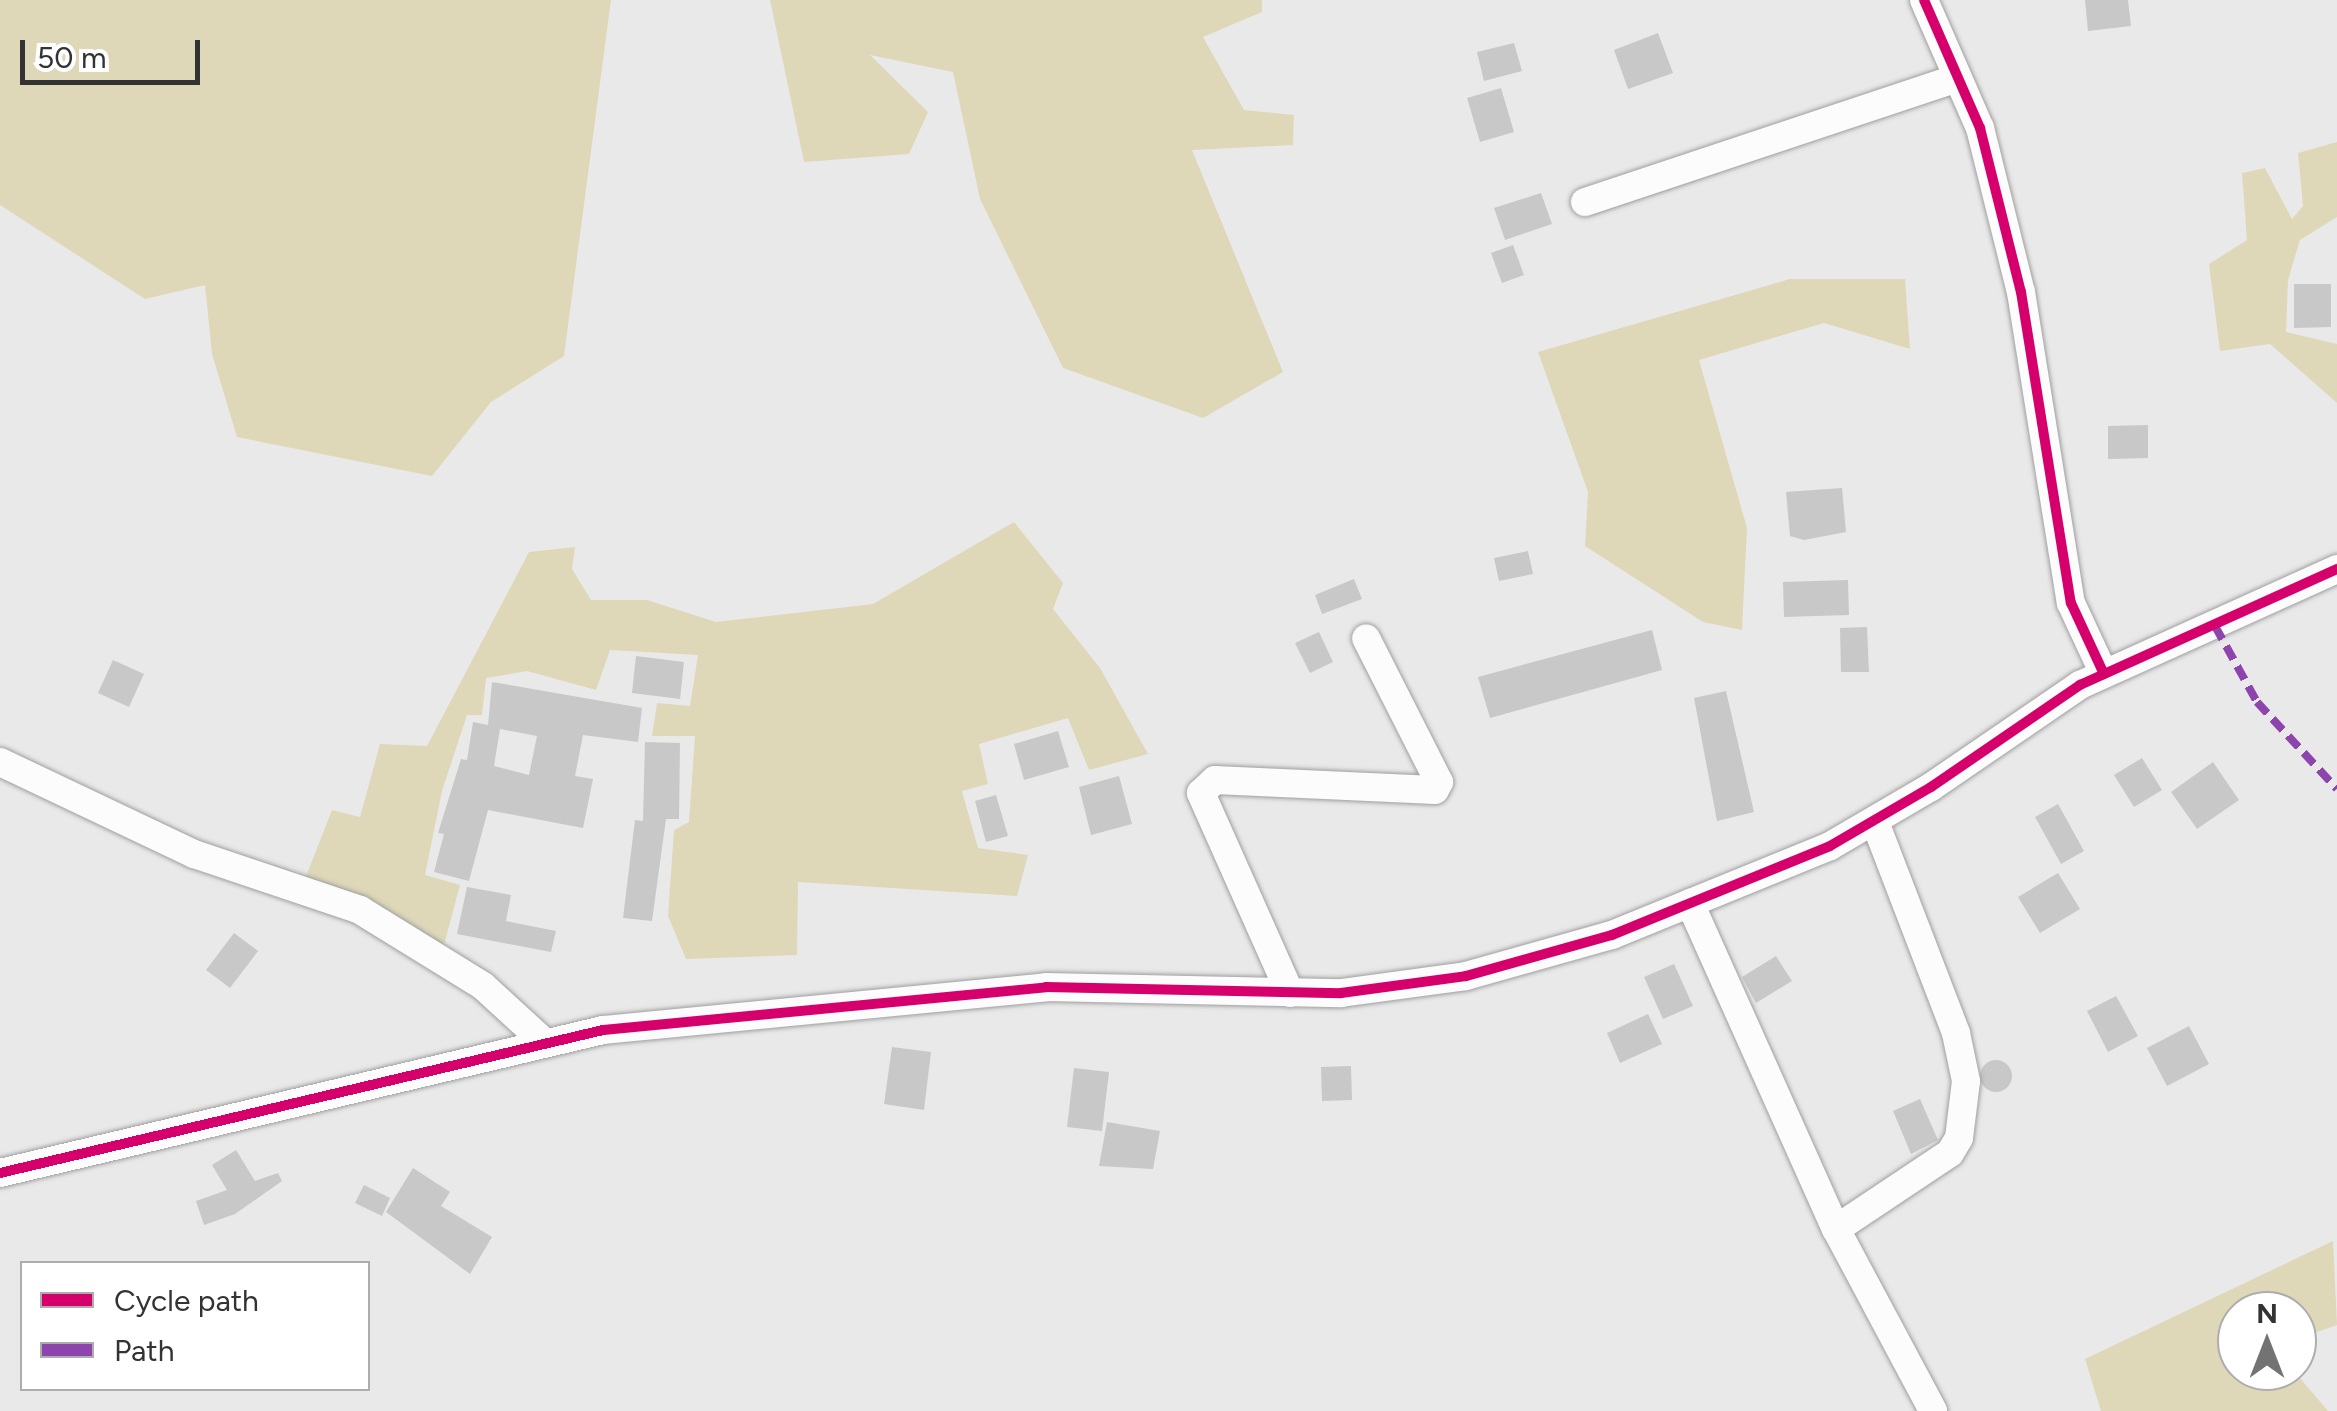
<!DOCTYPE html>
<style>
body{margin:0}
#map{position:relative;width:2337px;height:1411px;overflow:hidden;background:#eae9ea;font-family:Figtree,sans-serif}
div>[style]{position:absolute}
.green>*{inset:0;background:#ded8b8}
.building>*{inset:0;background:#c8c8c8}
.round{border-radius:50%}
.roads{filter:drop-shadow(0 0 2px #a09fa0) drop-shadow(0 0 2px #a09fa0)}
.minor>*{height:28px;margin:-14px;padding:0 14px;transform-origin:14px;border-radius:14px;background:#fcfcfc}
.quiet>*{height:8px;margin-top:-4px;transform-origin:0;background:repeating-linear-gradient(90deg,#8e44ad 0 15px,transparent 0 23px)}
.cycleway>*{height:10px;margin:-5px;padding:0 5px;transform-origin:5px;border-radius:5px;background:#d6006c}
span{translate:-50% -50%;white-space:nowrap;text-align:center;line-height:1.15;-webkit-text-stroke:10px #fff;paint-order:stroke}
.legend{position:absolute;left:20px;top:1261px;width:350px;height:130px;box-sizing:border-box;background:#fff;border:2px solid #aeadae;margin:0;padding:12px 18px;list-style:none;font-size:30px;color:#343334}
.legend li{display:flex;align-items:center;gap:20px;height:50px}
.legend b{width:50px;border:2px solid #aeadae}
.north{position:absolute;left:2217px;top:1291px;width:100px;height:100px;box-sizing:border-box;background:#fff;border:2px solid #aeadae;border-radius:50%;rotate:0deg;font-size:28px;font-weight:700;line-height:40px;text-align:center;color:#343334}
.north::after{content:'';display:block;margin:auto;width:35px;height:45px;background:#747374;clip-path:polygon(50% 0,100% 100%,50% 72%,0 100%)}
.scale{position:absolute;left:20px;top:40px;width:180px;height:45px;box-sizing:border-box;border:5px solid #343334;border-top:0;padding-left:12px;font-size:30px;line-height:35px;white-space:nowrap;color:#343334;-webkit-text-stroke:8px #fff;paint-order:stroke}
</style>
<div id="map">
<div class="green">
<i style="clip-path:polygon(0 0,611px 0,564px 356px,491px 402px,432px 476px,237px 437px,212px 354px,205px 285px,145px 299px,0 205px)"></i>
<i style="clip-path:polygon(770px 0,1262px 0,1262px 12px,1203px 37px,1244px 110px,1294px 115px,1293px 145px,1192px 150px,1283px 372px,1203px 418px,1063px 368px,980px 199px,953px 72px,870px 55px,928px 112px,909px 154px,804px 162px)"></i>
<i style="clip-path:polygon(2337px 142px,2337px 217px,2300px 240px,2288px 280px,2286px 332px,2337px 344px,2337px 403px,2270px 344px,2220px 351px,2209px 264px,2247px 240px,2242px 173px,2265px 168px,2292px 219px,2303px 206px,2298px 153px)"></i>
<i style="clip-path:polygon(1790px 279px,1905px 279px,1910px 349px,1824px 323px,1699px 360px,1747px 528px,1742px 630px,1703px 622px,1585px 546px,1588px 492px,1538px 352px)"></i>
<i style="clip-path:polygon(1014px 522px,1063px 583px,1053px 609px,1100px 668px,1148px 754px,1089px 770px,1068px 718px,979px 744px,988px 784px,962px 791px,978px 848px,1028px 855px,1017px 896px,798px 882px,797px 955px,686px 959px,668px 916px,674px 830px,689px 822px,695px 736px,652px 736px,657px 703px,690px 706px,698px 655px,610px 650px,596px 690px,527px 671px,486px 678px,482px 715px,467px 715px,442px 791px,425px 875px,460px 885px,444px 945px,303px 884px,332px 810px,360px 817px,380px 744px,427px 746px,529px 552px,575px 547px,572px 569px,591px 600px,647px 600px,716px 622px,873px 604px)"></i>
<i style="clip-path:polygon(2333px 1241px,2337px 1325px,2297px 1339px,2297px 1311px,2237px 1311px,2237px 1371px,2294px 1371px,2328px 1411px,2101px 1411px,2085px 1359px)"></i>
</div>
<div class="building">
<i style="clip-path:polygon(2085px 0,2128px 0,2131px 26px,2088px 31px)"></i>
<i style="clip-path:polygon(1658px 33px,1673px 73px,1628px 89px,1614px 50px)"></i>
<i style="clip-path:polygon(1514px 43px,1522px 71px,1484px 81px,1477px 52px)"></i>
<i style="clip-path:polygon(1501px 88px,1514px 132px,1480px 142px,1467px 98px)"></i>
<i style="clip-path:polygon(1541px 193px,1552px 224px,1505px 240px,1494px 208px)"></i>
<i style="clip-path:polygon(1513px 245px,1524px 275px,1502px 283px,1491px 253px)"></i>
<i style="clip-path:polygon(2294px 284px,2331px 284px,2331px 327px,2294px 328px)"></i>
<i style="clip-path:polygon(2148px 425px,2148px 458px,2108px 459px,2108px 426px)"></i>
<i style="clip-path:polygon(1842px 488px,1846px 532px,1804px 540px,1790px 536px,1786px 492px)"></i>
<i style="clip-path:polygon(1528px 551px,1533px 574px,1499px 581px,1494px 558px)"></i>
<i style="clip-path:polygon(1354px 579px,1362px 599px,1322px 614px,1315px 595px)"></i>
<i style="clip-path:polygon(1848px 580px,1849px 615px,1784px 617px,1783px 582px)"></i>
<i style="clip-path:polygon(1867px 627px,1869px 672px,1841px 672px,1840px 628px)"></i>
<i style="clip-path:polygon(1652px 630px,1662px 670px,1490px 718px,1478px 677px)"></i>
<i style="clip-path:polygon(1319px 632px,1333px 662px,1310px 673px,1295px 643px)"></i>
<i style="clip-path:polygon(636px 656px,684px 662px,680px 699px,632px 693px)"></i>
<i style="clip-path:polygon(113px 660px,144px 674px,129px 707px,98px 693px)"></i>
<i style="clip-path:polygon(evenodd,492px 682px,642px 708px,638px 742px,583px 735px,575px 776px,593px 779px,583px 828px,488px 810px,469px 881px,434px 872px,444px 834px,438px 833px,461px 759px,467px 760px,473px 722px,488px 725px,492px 682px,500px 729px,537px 736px,529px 775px,494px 766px,500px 729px)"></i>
<i style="clip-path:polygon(1726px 691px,1754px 812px,1717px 821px,1694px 698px)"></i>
<i style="clip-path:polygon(1058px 731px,1069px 767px,1024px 780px,1014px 744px)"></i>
<i style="clip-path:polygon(645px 742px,680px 743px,679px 819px,666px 819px,652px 921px,623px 918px,635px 820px,643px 821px)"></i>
<i style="clip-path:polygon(2142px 758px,2162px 790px,2134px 807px,2114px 775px)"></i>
<i style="clip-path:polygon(2213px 762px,2239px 800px,2197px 829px,2171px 792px)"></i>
<i style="clip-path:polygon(1119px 776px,1132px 824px,1091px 835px,1079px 787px)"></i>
<i style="clip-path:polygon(996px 795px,1008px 836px,986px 842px,975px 801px)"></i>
<i style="clip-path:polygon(2058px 804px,2084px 851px,2061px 864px,2035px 817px)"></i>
<i style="clip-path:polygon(2058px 873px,2080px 909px,2040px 933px,2018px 897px)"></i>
<i style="clip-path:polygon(467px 887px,511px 895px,506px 921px,556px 931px,551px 952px,457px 934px)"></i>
<i style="clip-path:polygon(234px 933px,258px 951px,230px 988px,206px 970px)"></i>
<i style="clip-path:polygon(1776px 956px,1792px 981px,1756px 1003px,1742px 977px)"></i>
<i style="clip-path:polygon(1674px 964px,1693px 1006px,1663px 1019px,1644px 977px)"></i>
<i style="clip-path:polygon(2116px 996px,2138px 1036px,2108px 1052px,2087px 1011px)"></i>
<i style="clip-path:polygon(1648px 1014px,1662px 1044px,1620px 1063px,1607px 1033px)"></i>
<i style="clip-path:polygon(2189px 1026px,2209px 1064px,2167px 1086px,2147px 1048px)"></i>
<i style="clip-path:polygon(892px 1047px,931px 1052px,924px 1110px,884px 1104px)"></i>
<i class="round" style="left:1980px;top:1060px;width:32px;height:32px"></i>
<i style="clip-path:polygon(1351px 1066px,1352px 1100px,1322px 1101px,1321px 1067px)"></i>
<i style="clip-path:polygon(1074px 1068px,1109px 1072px,1102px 1131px,1067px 1127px)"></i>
<i style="clip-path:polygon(1920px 1099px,1938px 1140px,1911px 1154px,1893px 1111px)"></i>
<i style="clip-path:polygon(1107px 1122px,1160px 1131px,1153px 1169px,1099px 1166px)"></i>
<i style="clip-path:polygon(236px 1150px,255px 1181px,278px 1173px,282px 1181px,235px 1214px,204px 1225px,196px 1201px,227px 1190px,212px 1165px)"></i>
<i style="clip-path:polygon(413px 1168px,450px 1192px,441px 1206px,492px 1237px,470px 1274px,386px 1212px)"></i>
<i style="clip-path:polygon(364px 1185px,390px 1198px,382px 1216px,355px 1203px)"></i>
</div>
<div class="roads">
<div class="minor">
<i style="left:1924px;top:0;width:140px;rotate:66.4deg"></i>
<i style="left:1980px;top:128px;width:169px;rotate:76deg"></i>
<i style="left:2021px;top:292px;width:315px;rotate:80.9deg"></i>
<i style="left:2071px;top:603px;width:78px;rotate:65.1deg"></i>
<i style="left:1585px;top:202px;width:389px;rotate:-18.4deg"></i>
<i style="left:0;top:762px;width:215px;rotate:25.4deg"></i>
<i style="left:194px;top:854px;width:175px;rotate:18.6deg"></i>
<i style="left:360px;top:910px;width:145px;rotate:31.7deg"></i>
<i style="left:483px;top:986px;width:80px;rotate:42.5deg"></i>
<i style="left:1690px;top:903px;width:357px;rotate:65.9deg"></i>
<i style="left:1836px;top:1229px;width:206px;rotate:61.9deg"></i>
<i style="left:1290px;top:993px;width:219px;rotate:-114deg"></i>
<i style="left:1201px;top:793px;width:19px;rotate:-43deg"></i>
<i style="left:1215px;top:780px;width:220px;rotate:2.6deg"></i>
<i style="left:1435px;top:790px;width:9px;rotate:-63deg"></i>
<i style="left:1439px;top:782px;width:161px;rotate:-116.9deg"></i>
<i style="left:0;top:1173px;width:620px;rotate:-13.34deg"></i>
<i style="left:603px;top:1030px;width:445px;rotate:-5.5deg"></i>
<i style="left:1046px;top:987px;width:295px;rotate:1.2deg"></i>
<i style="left:1341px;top:993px;width:126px;rotate:-7.7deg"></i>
<i style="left:1466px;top:976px;width:152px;rotate:-15.7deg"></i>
<i style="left:1612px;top:935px;width:235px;rotate:-22.2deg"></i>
<i style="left:1830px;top:846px;width:117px;rotate:-30.3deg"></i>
<i style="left:1931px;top:787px;width:181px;rotate:-34.4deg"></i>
<i style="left:2080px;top:685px;width:282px;rotate:-24.3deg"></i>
<i style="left:1836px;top:1229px;width:137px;rotate:-33.7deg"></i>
<i style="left:1950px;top:1153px;width:17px;rotate:-59deg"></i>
<i style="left:1959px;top:1138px;width:57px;rotate:-83deg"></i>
<i style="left:1966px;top:1081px;width:49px;rotate:-101.8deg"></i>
<i style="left:1956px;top:1033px;width:226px;rotate:-111deg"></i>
</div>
</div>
<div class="quiet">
<i style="left:2215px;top:626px;width:87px;rotate:61.1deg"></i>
<i style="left:2257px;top:702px;width:118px;rotate:47.4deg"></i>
</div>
<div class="cycleway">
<i style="left:1924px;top:0;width:140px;rotate:66.4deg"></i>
<i style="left:1980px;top:128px;width:169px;rotate:76deg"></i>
<i style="left:2021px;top:292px;width:315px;rotate:80.9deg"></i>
<i style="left:2071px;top:603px;width:78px;rotate:65.1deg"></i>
<i style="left:0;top:1173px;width:620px;rotate:-13.34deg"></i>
<i style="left:603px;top:1030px;width:445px;rotate:-5.5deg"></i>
<i style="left:1046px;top:987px;width:295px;rotate:1.2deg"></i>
<i style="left:1341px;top:993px;width:126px;rotate:-7.7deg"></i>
<i style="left:1466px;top:976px;width:152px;rotate:-15.7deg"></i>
<i style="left:1612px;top:935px;width:235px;rotate:-22.2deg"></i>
<i style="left:1830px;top:846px;width:117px;rotate:-30.3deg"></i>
<i style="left:1931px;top:787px;width:181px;rotate:-34.4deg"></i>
<i style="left:2080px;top:685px;width:282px;rotate:-24.3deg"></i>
</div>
<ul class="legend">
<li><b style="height:12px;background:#d6006c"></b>Cycle path</li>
<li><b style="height:12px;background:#8e44ad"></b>Path</li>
</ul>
<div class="north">N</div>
<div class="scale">50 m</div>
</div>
